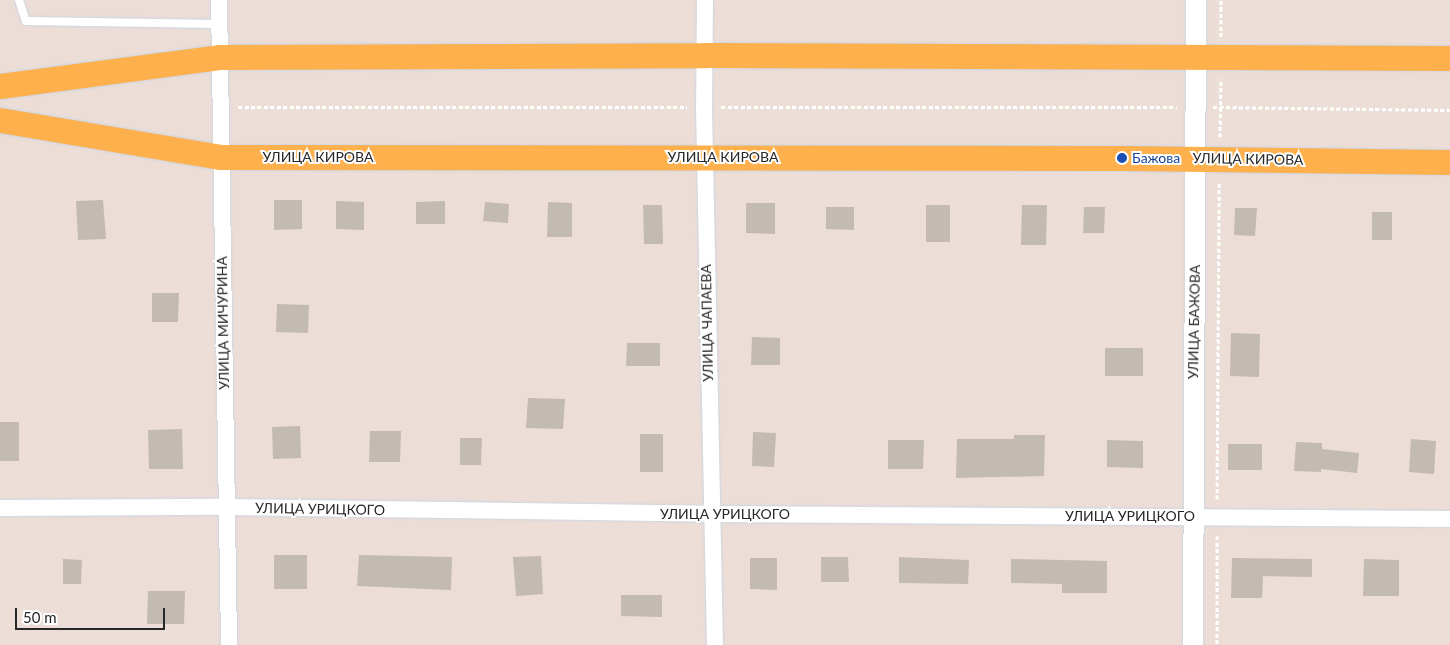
<!DOCTYPE html>
<meta charset="utf-8">
<style>
body{margin:0}
#map{position:relative;width:1450px;height:645px;overflow:hidden;background:#ecded7;font-family:Lato,sans-serif}
div>[style]{position:absolute}
.building>*{inset:0;background:#c2bab3}
.path>*{height:3px;margin-top:-1.5px;transform-origin:0;background:repeating-linear-gradient(90deg,#fff 0 4px,transparent 0 6.5px)}
.roads{filter:drop-shadow(0 0 1px #ccd4e2) drop-shadow(0 0 1px #ccd4e2)}
.service>*{height:8px;margin:-4px;padding:0 4px;transform-origin:4px;border-radius:4px;background:#fff}
.minor>*{height:16px;margin:-8px;padding:0 8px;transform-origin:8px;border-radius:8px;background:#fff}
.tertiary>*{height:20px;margin:-10px;padding:0 10px;transform-origin:10px;border-radius:10px;background:#fff}
.primary>*{height:25px;margin:-12.5px;padding:0 12.5px;transform-origin:12.5px;border-radius:12.5px;background:#fdb04b}
.dots>*{width:14px;height:14px;translate:-50% -50%;box-sizing:border-box;border:2px solid #fff;border-radius:50%}
span{translate:-50% -50%;white-space:nowrap;text-align:center;line-height:1.15;-webkit-text-stroke:4px #fff;paint-order:stroke}
.street-label{font-size:14px;color:#272727}
.transit-label{font-size:14px;color:#164399}
.left{translate:0 -50%;text-align:left}
.scale{position:absolute;left:15px;top:608px;width:150px;height:22px;box-sizing:border-box;border:2px solid #272727;border-top:0;padding-left:6px;font-size:15px;line-height:18px;white-space:nowrap;color:#272727;-webkit-text-stroke:4px #fff;paint-order:stroke}
</style>
<div id="map">
<div class="building">
<i style="clip-path:polygon(103px 200px,106px 239px,78px 240px,76px 201px)"></i>
<i style="clip-path:polygon(274px 200px,302px 200px,302px 229px,274px 230px)"></i>
<i style="clip-path:polygon(336px 201px,364px 202px,364px 230px,336px 229px)"></i>
<i style="clip-path:polygon(445px 201px,445px 224px,416px 224px,416px 202px)"></i>
<i style="clip-path:polygon(485px 202px,509px 204px,508px 223px,483px 221px)"></i>
<i style="clip-path:polygon(548px 202px,572px 203px,572px 237px,547px 237px)"></i>
<i style="clip-path:polygon(746px 203px,775px 203px,775px 234px,746px 233px)"></i>
<i style="clip-path:polygon(643px 205px,662px 205px,663px 244px,644px 244px)"></i>
<i style="clip-path:polygon(926px 205px,950px 205px,950px 242px,926px 242px)"></i>
<i style="clip-path:polygon(1022px 205px,1047px 205px,1046px 245px,1021px 245px)"></i>
<i style="clip-path:polygon(826px 207px,854px 207px,854px 230px,826px 229px)"></i>
<i style="clip-path:polygon(1084px 207px,1105px 207px,1104px 233px,1083px 233px)"></i>
<i style="clip-path:polygon(1235px 208px,1257px 208px,1255px 236px,1234px 235px)"></i>
<i style="clip-path:polygon(1372px 212px,1392px 212px,1392px 240px,1372px 240px)"></i>
<i style="clip-path:polygon(152px 293px,179px 293px,178px 322px,152px 322px)"></i>
<i style="clip-path:polygon(277px 304px,309px 305px,308px 333px,276px 332px)"></i>
<i style="clip-path:polygon(1231px 333px,1260px 334px,1259px 377px,1230px 376px)"></i>
<i style="clip-path:polygon(752px 337px,780px 338px,780px 365px,751px 365px)"></i>
<i style="clip-path:polygon(627px 343px,660px 343px,660px 366px,626px 366px)"></i>
<i style="clip-path:polygon(1105px 348px,1143px 348px,1143px 376px,1105px 376px)"></i>
<i style="clip-path:polygon(528px 398px,565px 399px,563px 429px,526px 428px)"></i>
<i style="clip-path:polygon(0 422px,19px 422px,19px 461px,0 461px)"></i>
<i style="clip-path:polygon(300px 426px,301px 458px,273px 459px,272px 427px)"></i>
<i style="clip-path:polygon(182px 429px,183px 469px,149px 469px,148px 430px)"></i>
<i style="clip-path:polygon(370px 431px,401px 431px,400px 462px,369px 462px)"></i>
<i style="clip-path:polygon(753px 432px,776px 433px,774px 467px,752px 466px)"></i>
<i style="clip-path:polygon(640px 434px,663px 434px,663px 472px,640px 472px)"></i>
<i style="clip-path:polygon(1014px 435px,1045px 435px,1044px 476px,956px 478px,957px 439px,1014px 439px)"></i>
<i style="clip-path:polygon(460px 438px,482px 438px,481px 465px,460px 465px)"></i>
<i style="clip-path:polygon(1411px 439px,1436px 441px,1434px 474px,1409px 472px)"></i>
<i style="clip-path:polygon(888px 440px,924px 440px,923px 469px,888px 469px)"></i>
<i style="clip-path:polygon(1107px 440px,1143px 441px,1143px 468px,1107px 467px)"></i>
<i style="clip-path:polygon(1296px 442px,1322px 443px,1322px 449px,1359px 453px,1357px 473px,1321px 469px,1321px 472px,1294px 471px)"></i>
<i style="clip-path:polygon(1228px 444px,1262px 444px,1262px 470px,1228px 470px)"></i>
<i style="clip-path:polygon(274px 555px,307px 555px,307px 589px,274px 589px)"></i>
<i style="clip-path:polygon(359px 555px,452px 557px,451px 590px,357px 586px)"></i>
<i style="clip-path:polygon(541px 556px,543px 594px,516px 596px,513px 557px)"></i>
<i style="clip-path:polygon(821px 557px,848px 557px,849px 582px,821px 582px)"></i>
<i style="clip-path:polygon(899px 557px,969px 560px,968px 584px,899px 583px)"></i>
<i style="clip-path:polygon(750px 558px,777px 558px,777px 590px,750px 589px)"></i>
<i style="clip-path:polygon(1232px 558px,1312px 559px,1312px 577px,1263px 576px,1262px 598px,1231px 598px)"></i>
<i style="clip-path:polygon(63px 559px,82px 560px,81px 584px,63px 584px)"></i>
<i style="clip-path:polygon(1011px 559px,1107px 561px,1107px 593px,1062px 593px,1062px 584px,1011px 583px)"></i>
<i style="clip-path:polygon(1364px 559px,1399px 560px,1399px 596px,1363px 596px)"></i>
<i style="clip-path:polygon(148px 591px,185px 591px,184px 624px,147px 624px)"></i>
<i style="clip-path:polygon(621px 595px,662px 595px,662px 617px,621px 616px)"></i>
</div>
<div class="path">
<i style="left:1221px;top:37px;width:37px;rotate:-90deg"></i>
<i style="left:238px;top:107px;width:449px"></i>
<i style="left:721px;top:107px;width:456px"></i>
<i style="left:1213px;top:107px;width:237px;rotate:0.7deg"></i>
<i style="left:1220px;top:137px;width:59px;rotate:-89deg"></i>
<i style="left:1217px;top:499px;width:318px;rotate:-89.6deg"></i>
<i style="left:1217px;top:536px;width:109px;rotate:90deg"></i>
</div>
<div class="roads">
<div class="service">
<i style="left:19px;top:0;width:22px;rotate:72deg"></i>
<i style="left:26px;top:21px;width:193px;rotate:0.9deg"></i>
</div>
<div class="minor">
<i style="left:219px;top:0;width:645px;rotate:89.11deg"></i>
<i style="left:705px;top:0;width:107px;rotate:90.5deg"></i>
<i style="left:704px;top:107px;width:538px;rotate:88.83deg"></i>
<i style="left:0;top:508px;width:226px;rotate:-0.3deg"></i>
<i style="left:226px;top:507px;width:484px;rotate:0.8deg"></i>
<i style="left:710px;top:514px;width:740px;rotate:0.39deg"></i>
</div>
<div class="tertiary">
<i style="left:1193px;top:645px;width:645px;rotate:-89.73deg"></i>
</div>
<div class="primary">
<i style="left:0;top:86px;width:221px;rotate:-7.5deg"></i>
<i style="left:219px;top:57px;width:486px;rotate:-0.2deg"></i>
<i style="left:705px;top:55px;width:745px;rotate:0.23deg"></i>
<i style="left:0;top:120px;width:223px;rotate:9.5deg"></i>
<i style="left:220px;top:157px;width:902px;rotate:0.06deg"></i>
<i style="left:1122px;top:158px;width:328px;rotate:0.7deg"></i>
</div>
</div>
<div class="dots">
<i style="left:1122px;top:158px;background:#1a4fb4"></i>
</div>
<div class="street-label">
<span style="left:318px;top:157px">УЛИЦА КИРОВА</span>
<span style="left:723px;top:157px">УЛИЦА КИРОВА</span>
<span style="left:1248px;top:159px;rotate:1deg">УЛИЦА КИРОВА</span>
<span style="left:1194px;top:322px;rotate:-89deg">УЛИЦА БАЖОВА</span>
<span style="left:223px;top:323px;rotate:-91deg">УЛИЦА МИЧУРИНА</span>
<span style="left:707px;top:323px;rotate:-91deg">УЛИЦА ЧАПАЕВА</span>
<span style="left:320px;top:509px;rotate:1deg">УЛИЦА УРИЦКОГО</span>
<span style="left:725px;top:514px">УЛИЦА УРИЦКОГО</span>
<span style="left:1130px;top:516px">УЛИЦА УРИЦКОГО</span>
</div>
<div class="transit-label">
<span class="left" style="left:1132px;top:158px">Бажова</span>
</div>
<div class="scale">50 m</div>
</div>
